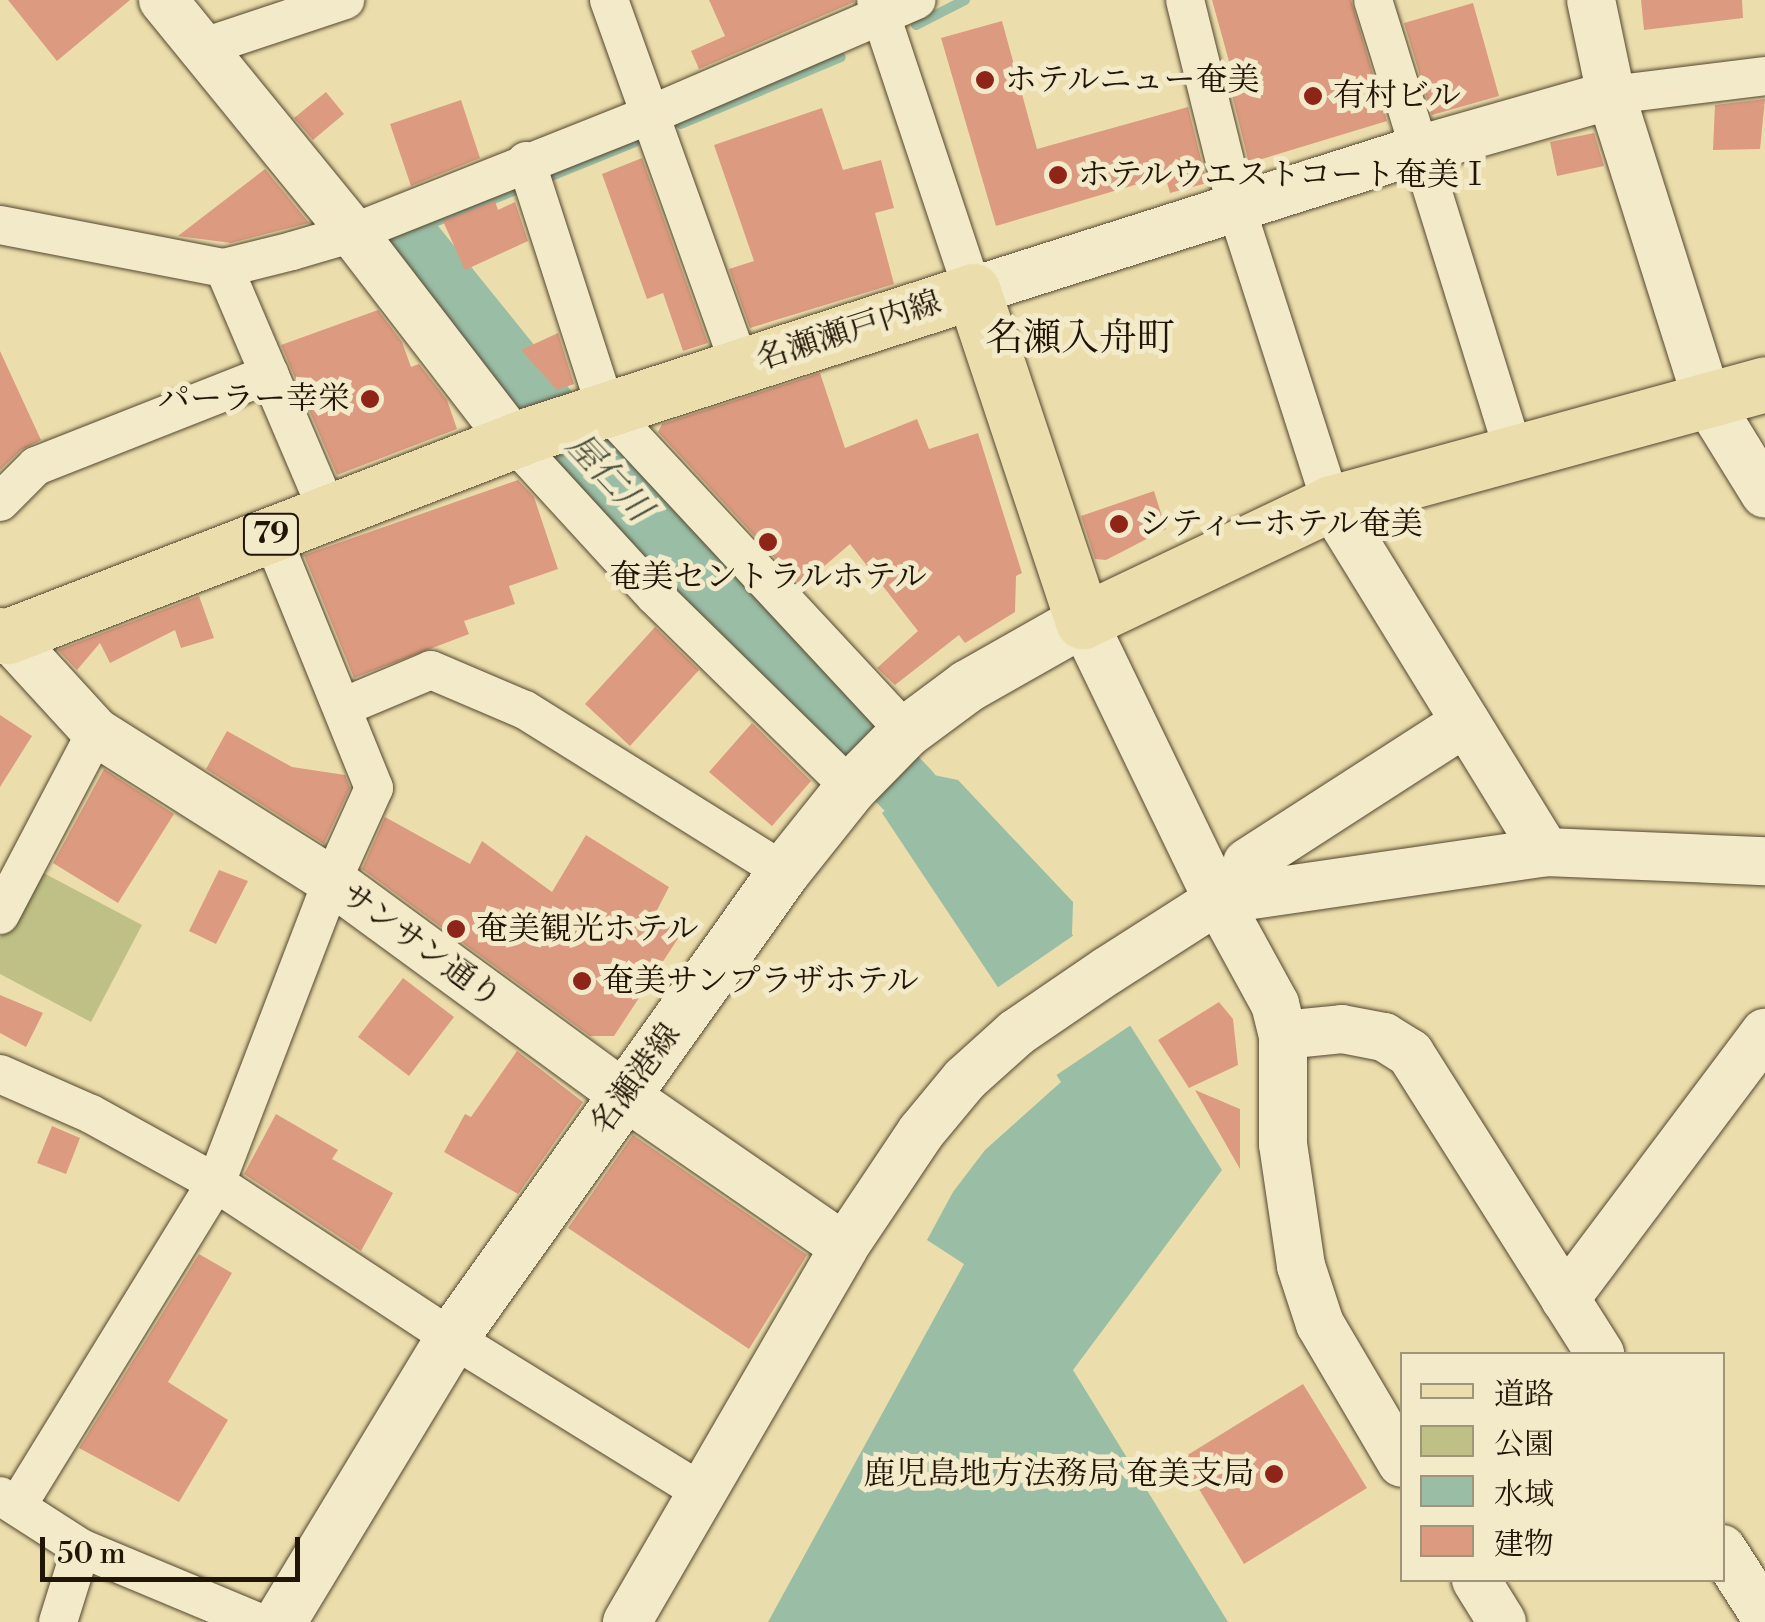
<!DOCTYPE html>
<meta charset="utf-8">
<style>
body{margin:0}
#map{position:relative;width:1765px;height:1622px;overflow:hidden;background:#ecdeac;font-family:"Libre Bodoni","Noto Serif JP",serif}
div>[style]{position:absolute}
.green>*{inset:0;background:#bec085}
.water>*{inset:0;background:#9abda5}
.pier>*{inset:0;background:#ecdeac}
.stream>*{height:10px;margin:-5px;padding:0 5px;transform-origin:5px;border-radius:5px;background:#9abda5}
.river>*{height:62px;margin:-31px;padding:0 31px;transform-origin:31px;border-radius:31px;background:#9abda5}
.building>*{inset:0;background:#dc9b81}
.roads{filter:drop-shadow(0 0 2px #544730) drop-shadow(0 0 2px #544730)}
.minor>*{height:38px;margin:-19px;padding:0 19px;transform-origin:19px;border-radius:19px;background:#f3eac9}
.tertiary>*{height:48px;margin:-24px;padding:0 24px;transform-origin:24px;border-radius:24px;background:#f3eac9}
.secondary>*{height:52px;margin:-26px;padding:0 26px;transform-origin:26px;border-radius:26px;background:#f3eac9}
.primary>*{height:55px;margin:-27.5px;padding:0 27.5px;transform-origin:27.5px;border-radius:27.5px;background:#ecdeac}
.dots>*{width:28px;height:28px;translate:-50% -50%;box-sizing:border-box;border:5px solid #f3eac9;border-radius:50%}
span{translate:-50% -50%;white-space:nowrap;text-align:center;line-height:1.15;-webkit-text-stroke:10px #f3eac9;paint-order:stroke}
.shield-label span{padding:2px 8px;background:#f3eac9;border:2px solid;border-radius:8px;-webkit-text-stroke-width:0}
.shield-label{font-size:30px;color:#211506;font-weight:700}
.poi-label{font-size:32px;color:#211506}
.left{translate:0 -50%;text-align:left}
.right{translate:-100% -50%;text-align:right}
.street-label{font-size:32px;color:#211506}
.water-label{font-size:35px;color:#4b503e;font-style:italic}
.quarter-label{font-size:38px;color:#211506}
.legend{position:absolute;left:1400px;top:1352px;width:325px;height:230px;box-sizing:border-box;background:#f3eac9;border:2px solid #9f957b;margin:0;padding:12px 18px;list-style:none;font-size:30px;color:#211506}
.legend li{display:flex;align-items:center;gap:20px;height:50px}
.legend b{width:50px;border:2px solid #9f957b}
.scale{position:absolute;left:40px;top:1537px;width:260px;height:45px;box-sizing:border-box;border:5px solid #211506;border-top:0;padding-left:12px;font-size:30px;line-height:35px;white-space:nowrap;color:#211506;-webkit-text-stroke:8px #f3eac9;paint-order:stroke}
</style>
<div id="map">
<div class="green">
<i style="clip-path:polygon(36px 869px,142px 925px,91px 1022px,0 974px,0 938px)"></i>
</div>
<div class="water">
<i style="clip-path:polygon(929px 774px,958px 780px,1073px 902px,1072px 934px,1222px 1170px,1073px 1370px,1228px 1622px,768px 1622px,964px 1264px,927px 1240px,953px 1192px,985px 1150px,1061px 1082px,882px 813px)"></i>
</div>
<div class="pier">
<i style="clip-path:polygon(1077px 933px,1134px 1023px,1052px 1078px,994px 990px)"></i>
</div>
<div class="stream">
<i style="left:916px;top:25px;width:55px;rotate:-27deg"></i>
<i style="left:681px;top:124px;width:173px;rotate:-22.7deg"></i>
<i style="left:551px;top:176px;width:91px;rotate:-22deg"></i>
<i style="left:412px;top:243px;width:25px;rotate:-48deg"></i>
<i style="left:429px;top:224px;width:102px;rotate:-21.3deg"></i>
</div>
<div class="river">
<i style="left:412px;top:243px;width:271px;rotate:51.1deg"></i>
<i style="left:582px;top:454px;width:470px;rotate:45.9deg"></i>
</div>
<div class="building">
<i style="clip-path:polygon(8px 0,130px 0,57px 61px)"></i>
<i style="clip-path:polygon(709px 0,854px 0,854px 2px,699px 69px,691px 51px,725px 36px)"></i>
<i style="clip-path:polygon(1212px 0,1351px 0,1387px 121px,1249px 163px,1232px 95px,1238px 94px)"></i>
<i style="clip-path:polygon(1641px 0,1742px 0,1743px 18px,1644px 30px)"></i>
<i style="clip-path:polygon(1473px 3px,1499px 96px,1432px 115px,1404px 23px)"></i>
<i style="clip-path:polygon(1002px 21px,1037px 149px,1188px 107px,1207px 183px,1170px 193px,1165px 176px,996px 226px,941px 38px)"></i>
<i style="clip-path:polygon(326px 92px,344px 114px,313px 140px,294px 118px)"></i>
<i style="clip-path:polygon(1765px 99px,1760px 149px,1713px 150px,1715px 105px)"></i>
<i style="clip-path:polygon(461px 100px,480px 158px,411px 186px,390px 124px)"></i>
<i style="clip-path:polygon(822px 108px,843px 170px,881px 160px,894px 208px,875px 213px,894px 284px,750px 328px,729px 269px,754px 261px,714px 145px)"></i>
<i style="clip-path:polygon(1594px 133px,1604px 166px,1557px 176px,1550px 142px)"></i>
<i style="clip-path:polygon(642px 158px,708px 343px,683px 351px,663px 293px,647px 299px,602px 174px)"></i>
<i style="clip-path:polygon(265px 169px,309px 223px,231px 243px,178px 236px)"></i>
<i style="clip-path:polygon(495px 201px,498px 210px,515px 202px,528px 241px,465px 270px,443px 221px)"></i>
<i style="clip-path:polygon(378px 310px,402px 342px,411px 367px,419px 364px,447px 400px,457px 429px,337px 475px,281px 345px)"></i>
<i style="clip-path:polygon(558px 333px,574px 384px,557px 390px,521px 350px)"></i>
<i style="clip-path:polygon(0 351px,41px 440px,21px 450px,0 470px)"></i>
<i style="clip-path:polygon(820px 373px,845px 448px,917px 419px,929px 449px,978px 433px,1022px 573px,1016px 576px,1015px 612px,965px 643px,959px 635px,895px 685px,877px 668px,918px 631px,850px 544px,801px 586px,658px 432px,662px 424px)"></i>
<i style="clip-path:polygon(518px 480px,534px 497px,558px 569px,509px 586px,515px 604px,464px 621px,469px 634px,354px 678px,304px 555px)"></i>
<i style="clip-path:polygon(1154px 491px,1166px 529px,1106px 560px,1095px 559px,1081px 516px)"></i>
<i style="clip-path:polygon(199px 596px,214px 638px,181px 648px,175px 630px,110px 663px,100px 643px,77px 670px,58px 650px)"></i>
<i style="clip-path:polygon(655px 627px,699px 670px,630px 746px,585px 704px)"></i>
<i style="clip-path:polygon(0 715px,32px 736px,0 787px)"></i>
<i style="clip-path:polygon(752px 723px,811px 781px,772px 826px,709px 772px)"></i>
<i style="clip-path:polygon(227px 731px,292px 767px,345px 775px,350px 788px,324px 844px,206px 769px)"></i>
<i style="clip-path:polygon(104px 769px,174px 814px,118px 903px,53px 863px)"></i>
<i style="clip-path:polygon(385px 817px,470px 864px,482px 841px,552px 892px,586px 835px,669px 887px,655px 914px,683px 931px,614px 1036px,590px 1036px,362px 869px)"></i>
<i style="clip-path:polygon(219px 870px,248px 881px,216px 944px,189px 931px)"></i>
<i style="clip-path:polygon(403px 978px,454px 1017px,409px 1076px,358px 1037px)"></i>
<i style="clip-path:polygon(0 995px,43px 1013px,26px 1047px,0 1033px)"></i>
<i style="clip-path:polygon(1219px 1002px,1233px 1019px,1238px 1065px,1189px 1088px,1158px 1040px)"></i>
<i style="clip-path:polygon(517px 1051px,583px 1102px,518px 1194px,444px 1152px,465px 1114px,471px 1117px)"></i>
<i style="clip-path:polygon(1195px 1090px,1240px 1109px,1240px 1169px)"></i>
<i style="clip-path:polygon(276px 1114px,338px 1150px,332px 1159px,393px 1193px,361px 1251px,244px 1174px)"></i>
<i style="clip-path:polygon(52px 1126px,80px 1138px,66px 1174px,37px 1163px)"></i>
<i style="clip-path:polygon(633px 1135px,807px 1255px,749px 1349px,568px 1228px)"></i>
<i style="clip-path:polygon(199px 1254px,232px 1273px,168px 1382px,228px 1420px,179px 1502px,79px 1448px)"></i>
<i style="clip-path:polygon(1303px 1384px,1367px 1488px,1244px 1564px,1181px 1459px)"></i>
</div>
<div class="roads">
<div class="minor">
<i style="left:609px;top:0;width:389px;rotate:70.3deg"></i>
<i style="left:876px;top:0;width:307px;rotate:71.6deg"></i>
<i style="left:1185px;top:0;width:216px;rotate:76.1deg"></i>
<i style="left:1237px;top:210px;width:308px;rotate:72.2deg"></i>
<i style="left:1373px;top:0;width:471px;rotate:72.7deg"></i>
<i style="left:201px;top:48px;width:152px;rotate:-18.4deg"></i>
<i style="left:1611px;top:95px;width:155px;rotate:-7deg"></i>
<i style="left:526px;top:161px;width:261px;rotate:72.1deg"></i>
<i style="left:606px;top:409px;width:441px;rotate:47.1deg"></i>
<i style="left:0;top:225px;width:228px;rotate:10.9deg"></i>
<i style="left:224px;top:268px;width:70px;rotate:-14deg"></i>
<i style="left:292px;top:251px;width:64px;rotate:-16.4deg"></i>
<i style="left:353px;top:233px;width:322px;rotate:-21.7deg"></i>
<i style="left:652px;top:114px;width:288px;rotate:-23.3deg"></i>
<i style="left:224px;top:268px;width:265px;rotate:66.9deg"></i>
<i style="left:513px;top:441px;width:210px;rotate:47.5deg"></i>
<i style="left:655px;top:596px;width:274px;rotate:44.4deg"></i>
<i style="left:0;top:502px;width:51px;rotate:-45deg"></i>
<i style="left:36px;top:466px;width:251px;rotate:-21.5deg"></i>
<i style="left:343px;top:707px;width:95px;rotate:-22.8deg"></i>
<i style="left:431px;top:670px;width:102px;rotate:23.1deg"></i>
<i style="left:525px;top:710px;width:305px;rotate:32deg"></i>
<i style="left:0;top:915px;width:207px;rotate:-62.3deg"></i>
<i style="left:0;top:1074px;width:99px;rotate:23.7deg"></i>
<i style="left:91px;top:1114px;width:143px;rotate:28.9deg"></i>
<i style="left:216px;top:1183px;width:282px;rotate:33.3deg"></i>
<i style="left:452px;top:1338px;width:291px;rotate:31.7deg"></i>
<i style="left:0;top:1496px;width:96px;rotate:32.7deg"></i>
<i style="left:81px;top:1548px;width:192px;rotate:22.7deg"></i>
<i style="left:17px;top:1506px;width:379px;rotate:-58.4deg"></i>
<i style="left:216px;top:1183px;width:324px;rotate:-69deg"></i>
<i style="left:332px;top:881px;width:102px;rotate:-65.7deg"></i>
<i style="left:374px;top:788px;width:274px;rotate:-112.1deg"></i>
<i style="left:58px;top:1622px;width:77px;rotate:-72.7deg"></i>
</div>
<div class="tertiary">
<i style="left:163px;top:0;width:301px;rotate:50.8deg"></i>
<i style="left:353px;top:233px;width:262px;rotate:52.4deg"></i>
<i style="left:1591px;top:0;width:97px;rotate:78.1deg"></i>
<i style="left:1611px;top:95px;width:320px;rotate:72.5deg"></i>
<i style="left:1707px;top:400px;width:110px;rotate:58.3deg"></i>
<i style="left:973px;top:291px;width:467px;rotate:-17.6deg"></i>
<i style="left:1418px;top:150px;width:201px;rotate:-15.9deg"></i>
<i style="left:1331px;top:503px;width:410px;rotate:58.4deg"></i>
<i style="left:1083px;top:621px;width:310px;rotate:64.2deg"></i>
<i style="left:1218px;top:900px;width:119px;rotate:61.3deg"></i>
<i style="left:1275px;top:1004px;width:32px;rotate:76deg"></i>
<i style="left:1283px;top:1035px;width:109px;rotate:90deg"></i>
<i style="left:1283px;top:1144px;width:123px;rotate:81.6deg"></i>
<i style="left:1301px;top:1266px;width:61px;rotate:71.9deg"></i>
<i style="left:1320px;top:1324px;width:161px;rotate:59.5deg"></i>
<i style="left:0;top:640px;width:9px;rotate:-27deg"></i>
<i style="left:8px;top:636px;width:130px;rotate:47.5deg"></i>
<i style="left:96px;top:732px;width:279px;rotate:32.3deg"></i>
<i style="left:332px;top:881px;width:362px;rotate:36.2deg"></i>
<i style="left:624px;top:1095px;width:267px;rotate:34.6deg"></i>
<i style="left:1247px;top:863px;width:260px;rotate:-32.8deg"></i>
<i style="left:1283px;top:1035px;width:59px;rotate:-5.8deg"></i>
<i style="left:1342px;top:1029px;width:43px;rotate:10.8deg"></i>
<i style="left:1384px;top:1037px;width:31px;rotate:32deg"></i>
<i style="left:1410px;top:1053px;width:356px;rotate:57.7deg"></i>
<i style="left:1565px;top:1299px;width:333px;rotate:-53.1deg"></i>
<i style="left:1722px;top:1549px;width:80px;rotate:57.3deg"></i>
<i style="left:1476px;top:1580px;width:49px;rotate:58.2deg"></i>
<i style="left:627px;top:1622px;width:433px;rotate:-59.9deg"></i>
<i style="left:844px;top:1247px;width:138px;rotate:-56.2deg"></i>
<i style="left:921px;top:1132px;width:69px;rotate:-50.3deg"></i>
<i style="left:965px;top:1079px;width:69px;rotate:-42deg"></i>
<i style="left:1016px;top:1033px;width:110px;rotate:-34.3deg"></i>
<i style="left:1107px;top:971px;width:132px;rotate:-32.6deg"></i>
<i style="left:1218px;top:900px;width:331px;rotate:-8.3deg"></i>
<i style="left:1546px;top:852px;width:219px;rotate:2.4deg"></i>
</div>
<div class="secondary">
<i style="left:280px;top:1622px;width:332px;rotate:-58.8deg"></i>
<i style="left:452px;top:1338px;width:572px;rotate:-54.53deg"></i>
<i style="left:784px;top:872px;width:107px;rotate:-51.4deg"></i>
<i style="left:851px;top:788px;width:78px;rotate:-45.5deg"></i>
<i style="left:906px;top:732px;width:77px;rotate:-36.6deg"></i>
<i style="left:968px;top:686px;width:132px;rotate:-29.5deg"></i>
</div>
<div class="primary">
<i style="left:0;top:635px;width:8px;rotate:7deg"></i>
<i style="left:8px;top:636px;width:564px;rotate:-21.1deg"></i>
<i style="left:534px;top:433px;width:461px;rotate:-17.9deg"></i>
<i style="left:973px;top:291px;width:348px;rotate:71.6deg"></i>
<i style="left:1083px;top:621px;width:275px;rotate:-25.4deg"></i>
<i style="left:1331px;top:503px;width:450px;rotate:-15.3deg"></i>
</div>
</div>
<div class="dots">
<i style="left:985px;top:80px;background:#8f2418"></i>
<i style="left:1313px;top:96px;background:#8f2418"></i>
<i style="left:1058px;top:175px;background:#8f2418"></i>
<i style="left:370px;top:399px;background:#8f2418"></i>
<i style="left:1119px;top:524px;background:#8f2418"></i>
<i style="left:768px;top:542px;background:#8f2418"></i>
<i style="left:456px;top:929px;background:#8f2418"></i>
<i style="left:582px;top:981px;background:#8f2418"></i>
<i style="left:1274px;top:1474px;background:#8f2418"></i>
</div>
<div class="shield-label">
<span style="left:271px;top:534px">79</span>
</div>
<div class="poi-label">
<span class="left" style="left:1005px;top:80px">ホテルニュー奄美</span>
<span class="left" style="left:1333px;top:96px">有村ビル</span>
<span class="left" style="left:1078px;top:175px">ホテルウエストコート奄美Ⅰ</span>
<span class="right" style="left:350px;top:399px">パーラー幸栄</span>
<span class="left" style="left:1139px;top:524px">シティーホテル奄美</span>
<span style="left:768px;top:577px">奄美セントラルホテル</span>
<span class="left" style="left:476px;top:929px">奄美観光ホテル</span>
<span class="left" style="left:602px;top:981px">奄美サンプラザホテル</span>
<span class="right" style="left:1254px;top:1474px">鹿児島地方法務局 奄美支局</span>
</div>
<div class="street-label">
<span style="left:849px;top:331px;rotate:-18deg">名瀬瀬戸内線</span>
<span style="left:421px;top:946px;rotate:36deg">サンサン通り</span>
<span style="left:636px;top:1079px;rotate:-54deg">名瀬港線</span>
</div>
<div class="water-label">
<span style="left:608px;top:478px;rotate:47deg">屋仁川</span>
</div>
<div class="quarter-label">
<span style="left:1080px;top:339px">名瀬入舟町</span>
</div>
<ul class="legend">
<li><b style="height:12px;background:#ecdeac"></b>道路</li>
<li><b style="height:28px;background:#bec085"></b>公園</li>
<li><b style="height:28px;background:#9abda5"></b>水域</li>
<li><b style="height:28px;background:#dc9b81"></b>建物</li>
</ul>
<div class="scale">50 m</div>
</div>
